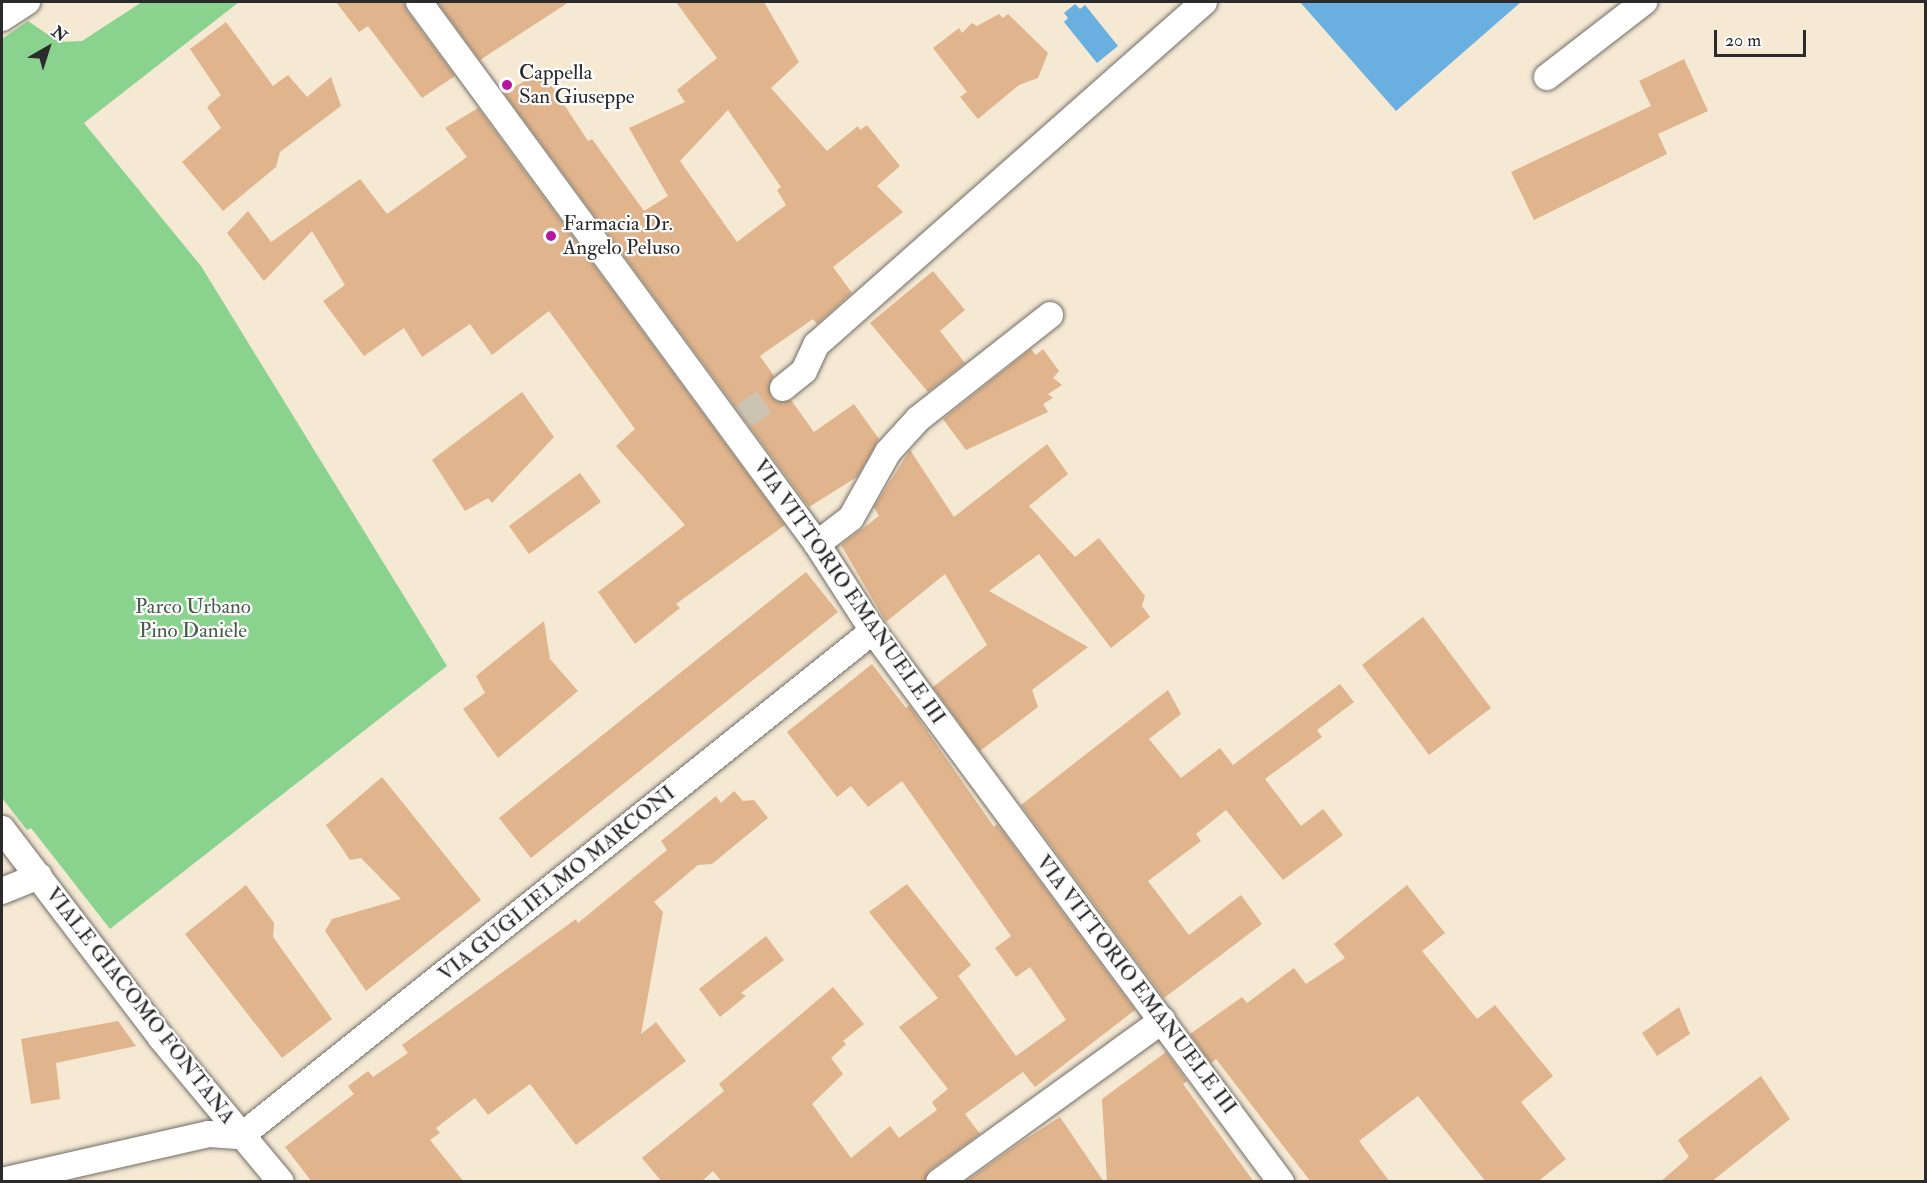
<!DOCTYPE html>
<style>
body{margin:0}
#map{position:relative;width:1927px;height:1183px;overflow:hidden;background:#f5e9d4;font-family:"IM FELL Double Pica",serif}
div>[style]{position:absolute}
.green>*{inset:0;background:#8ad38f}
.water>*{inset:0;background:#69afdf}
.building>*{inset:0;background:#e0b48c}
.street-tunnel>*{height:26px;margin-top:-13px;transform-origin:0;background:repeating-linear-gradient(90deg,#cdc3b2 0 26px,transparent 0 39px)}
.roads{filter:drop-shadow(0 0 2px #726e66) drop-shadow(0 0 2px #726e66)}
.street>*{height:26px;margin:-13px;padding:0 13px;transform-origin:13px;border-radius:13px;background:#fff}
.dots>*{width:16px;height:16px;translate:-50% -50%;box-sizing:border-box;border:3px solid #fff;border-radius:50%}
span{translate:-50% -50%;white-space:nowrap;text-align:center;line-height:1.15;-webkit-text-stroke:4.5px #fff;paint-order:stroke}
.poi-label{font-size:21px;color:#2b2b2b}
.left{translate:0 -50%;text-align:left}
.street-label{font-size:21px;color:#2b2b2b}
.park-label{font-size:21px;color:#485d49}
.frame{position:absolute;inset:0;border:3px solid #2b2b2b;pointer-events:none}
.north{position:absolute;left:18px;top:18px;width:60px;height:60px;-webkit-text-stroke:4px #fff;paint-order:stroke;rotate:39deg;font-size:16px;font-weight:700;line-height:24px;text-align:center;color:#2b2b2b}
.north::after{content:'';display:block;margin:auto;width:21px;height:27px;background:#2b2b2b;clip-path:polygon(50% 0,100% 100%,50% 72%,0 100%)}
.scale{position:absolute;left:1714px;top:30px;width:92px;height:27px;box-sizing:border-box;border:3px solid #2b2b2b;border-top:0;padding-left:8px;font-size:18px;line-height:21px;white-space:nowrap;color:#2b2b2b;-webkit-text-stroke:4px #fff;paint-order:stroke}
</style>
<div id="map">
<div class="green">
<i style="clip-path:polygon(142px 2px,239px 2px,84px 123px,201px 266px,447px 666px,110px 929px,31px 828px,27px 830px,2px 798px,2px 39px,28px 21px,59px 42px,82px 41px)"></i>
</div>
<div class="water">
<i style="clip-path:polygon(1300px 2px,1521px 2px,1396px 111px)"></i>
<i style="clip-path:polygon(1075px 4px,1080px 9px,1085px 5px,1118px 46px,1097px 63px,1064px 22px,1068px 18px,1064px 13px)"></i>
</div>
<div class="building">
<i style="clip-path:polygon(336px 2px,404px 2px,407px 11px,455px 76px,422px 98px,368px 26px,359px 32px)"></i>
<i style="clip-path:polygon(437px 2px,569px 2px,480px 60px)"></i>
<i style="clip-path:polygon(evenodd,676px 2px,764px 2px,799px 62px,771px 88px,827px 151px,858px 126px,860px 130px,867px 125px,900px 166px,877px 186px,903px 212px,833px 267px,852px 293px,817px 324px,813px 319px,760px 356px,774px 376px,769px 383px,771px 397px,778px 402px,791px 400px,814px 432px,854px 404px,879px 439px,857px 477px,809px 507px,504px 93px,542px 71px,588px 141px,592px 139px,644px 211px,668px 196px,629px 128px,685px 102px,677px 90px,717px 58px,676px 2px,728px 110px,781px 187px,777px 190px,786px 205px,737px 242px,680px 161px,728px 110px)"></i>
<i style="clip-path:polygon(999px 14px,1003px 18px,1008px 14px,1048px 53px,1038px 78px,1019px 85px,978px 119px,960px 97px,967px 92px,933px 48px,959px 28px,962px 33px,972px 23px,977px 26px)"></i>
<i style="clip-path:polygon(226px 22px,273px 86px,288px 75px,307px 97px,331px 77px,341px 106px,280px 152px,276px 167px,223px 211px,182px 162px,221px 128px,207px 107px,221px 95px,190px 49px)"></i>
<i style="clip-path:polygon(1684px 59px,1708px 111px,1658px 134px,1667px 154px,1534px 220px,1511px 172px,1651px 106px,1639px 81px)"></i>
<i style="clip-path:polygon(478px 108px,785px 525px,676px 604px,680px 608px,635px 644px,598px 592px,685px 525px,616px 446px,635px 429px,549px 311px,492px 355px,470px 324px,422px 357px,404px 328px,364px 356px,323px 301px,345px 285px,312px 231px,264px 281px,227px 233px,248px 211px,271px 242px,360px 179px,387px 214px,467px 157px,445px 128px)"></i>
<i style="clip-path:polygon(933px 271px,965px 310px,940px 331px,965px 363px,928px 392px,870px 323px)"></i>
<i style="clip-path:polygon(1031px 349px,1036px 355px,1043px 349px,1059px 371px,1053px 378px,1062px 385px,1048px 394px,1053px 398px,1043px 404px,1048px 412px,966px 450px,943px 419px)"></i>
<i style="clip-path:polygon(522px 392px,554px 437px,492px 503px,488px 498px,465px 511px,432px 460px)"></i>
<i style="clip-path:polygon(1047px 444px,1068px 474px,1029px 506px,1075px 557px,1099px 538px,1145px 596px,1142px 606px,1150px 617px,1111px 648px,1039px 554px,989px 591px,1088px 647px,1032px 690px,1038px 707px,980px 751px,933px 687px,987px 645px,945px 574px,886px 622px,841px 545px,879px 516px,874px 507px,910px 450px,954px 517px)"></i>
<i style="clip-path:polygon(580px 473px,601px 502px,529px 554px,509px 526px)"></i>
<i style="clip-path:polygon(806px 572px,838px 612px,531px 858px,499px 818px)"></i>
<i style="clip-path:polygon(1423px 617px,1491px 708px,1429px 755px,1362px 665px)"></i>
<i style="clip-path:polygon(544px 621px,550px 659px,578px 691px,498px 758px,463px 709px,485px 693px,476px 676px)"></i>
<i style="clip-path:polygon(872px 664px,906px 708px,909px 705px,994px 827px,997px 824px,1135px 1010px,1035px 1087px,1023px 1072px,965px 1114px,980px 1134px,930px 1170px,924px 1182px,722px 1182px,713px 1171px,701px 1182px,662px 1182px,642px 1158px,724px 1091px,719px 1084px,833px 987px,864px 1024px,843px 1041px,846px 1044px,831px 1058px,843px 1074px,812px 1104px,851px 1158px,890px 1126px,899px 1138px,937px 1110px,932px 1102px,948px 1089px,899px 1027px,938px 998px,869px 912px,907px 884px,971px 965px,958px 976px,1016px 1056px,1066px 1020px,1030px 967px,1016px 977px,995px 948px,1011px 936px,902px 781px,868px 807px,851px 786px,837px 797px,787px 732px)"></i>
<i style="clip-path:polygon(1340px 684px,1354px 702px,1317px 730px,1322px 737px,1265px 779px,1301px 826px,1323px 809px,1343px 835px,1283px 880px,1226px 810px,1196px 834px,1201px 841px,1148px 881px,1189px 935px,1241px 895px,1262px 924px,1164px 998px,1021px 805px,1168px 690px,1181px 714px,1149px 739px,1181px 778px,1220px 748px,1233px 765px)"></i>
<i style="clip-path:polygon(382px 777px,481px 900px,366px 991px,325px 931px,332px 919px,401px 899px,361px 858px,350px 860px,326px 825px)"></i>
<i style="clip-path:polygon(734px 791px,743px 801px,754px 800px,768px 818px,712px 864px,698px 865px,654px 902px,663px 912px,641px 1034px,656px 1022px,686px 1061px,576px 1145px,530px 1084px,488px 1115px,475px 1098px,436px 1128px,440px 1133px,430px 1140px,464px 1182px,312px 1182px,285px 1147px,354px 1094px,348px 1086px,368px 1071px,373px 1077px,408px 1053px,402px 1045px,576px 919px,578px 923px,667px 850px,661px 841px,716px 796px,721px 803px)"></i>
<i style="clip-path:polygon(246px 885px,274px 923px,273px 937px,332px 1019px,282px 1058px,185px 934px)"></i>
<i style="clip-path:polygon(1407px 885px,1445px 933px,1422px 951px,1477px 1019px,1495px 1005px,1553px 1076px,1521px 1102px,1566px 1159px,1537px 1182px,1486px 1182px,1418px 1096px,1359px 1141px,1390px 1182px,1311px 1182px,1216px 1059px,1211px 1063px,1190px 1034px,1242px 997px,1247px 1003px,1294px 968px,1306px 984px,1345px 958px,1334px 944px)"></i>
<i style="clip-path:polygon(766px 936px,784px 960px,741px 993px,746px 996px,720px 1017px,699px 989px)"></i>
<i style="clip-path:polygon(1679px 1007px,1690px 1034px,1657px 1056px,1642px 1033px)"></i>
<i style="clip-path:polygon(118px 1021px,136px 1046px,56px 1063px,60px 1099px,31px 1104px,21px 1039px)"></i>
<i style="clip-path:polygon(1166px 1052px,1187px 1081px,1183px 1084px,1254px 1182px,1107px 1182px,1102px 1099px)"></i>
<i style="clip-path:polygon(1761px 1076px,1790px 1119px,1711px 1182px,1660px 1182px,1689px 1157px,1678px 1140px)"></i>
<i style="clip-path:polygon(1060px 1117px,1104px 1182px,965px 1182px,1018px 1144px)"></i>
</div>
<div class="street-tunnel">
<i style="left:743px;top:417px;width:49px;rotate:-35.9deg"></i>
</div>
<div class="roads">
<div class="street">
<i style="left:419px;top:2px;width:672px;rotate:53.71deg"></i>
<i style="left:817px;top:544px;width:103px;rotate:57.2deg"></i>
<i style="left:873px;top:631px;width:686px;rotate:53.48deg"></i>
<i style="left:2px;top:18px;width:30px;rotate:-33deg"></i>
<i style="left:1547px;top:77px;width:123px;rotate:-37.7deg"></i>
<i style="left:783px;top:388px;width:27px;rotate:-39deg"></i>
<i style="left:804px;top:371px;width:29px;rotate:-65deg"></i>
<i style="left:816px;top:345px;width:518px;rotate:-41.48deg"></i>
<i style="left:817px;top:544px;width:43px;rotate:-37.4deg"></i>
<i style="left:851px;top:518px;width:76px;rotate:-60.7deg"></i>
<i style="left:888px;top:452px;width:45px;rotate:-47.7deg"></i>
<i style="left:918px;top:419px;width:168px;rotate:-38.2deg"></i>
<i style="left:2px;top:829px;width:263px;rotate:52.7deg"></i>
<i style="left:161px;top:1038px;width:187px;rotate:50.2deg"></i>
<i style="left:2px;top:891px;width:40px;rotate:-22deg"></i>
<i style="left:241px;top:1136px;width:809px;rotate:-38.63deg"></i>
<i style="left:2px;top:1181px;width:212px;rotate:-12.8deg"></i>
<i style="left:209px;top:1134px;width:32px;rotate:4deg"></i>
<i style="left:939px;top:1182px;width:276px;rotate:-35.9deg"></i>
</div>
</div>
<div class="dots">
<i style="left:507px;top:85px;background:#b5179e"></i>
<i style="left:551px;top:236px;background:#b5179e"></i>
</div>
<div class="poi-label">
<span class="left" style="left:519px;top:85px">Cappella<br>San Giuseppe</span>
<span class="left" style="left:563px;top:236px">Farmacia Dr.<br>Angelo Peluso</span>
</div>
<div class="street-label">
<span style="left:849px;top:592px;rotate:55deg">VIA VITTORIO EMANUELE III</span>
<span style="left:557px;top:884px;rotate:-39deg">VIA GUGLIELMO MARCONI</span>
<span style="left:1136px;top:985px;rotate:53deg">VIA VITTORIO EMANUELE III</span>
<span style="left:140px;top:1006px;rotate:52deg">VIALE GIACOMO FONTANA</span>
</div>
<div class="park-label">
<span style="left:193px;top:619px">Parco Urbano<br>Pino Daniele</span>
</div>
<div class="frame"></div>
<div class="north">N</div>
<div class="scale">20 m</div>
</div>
